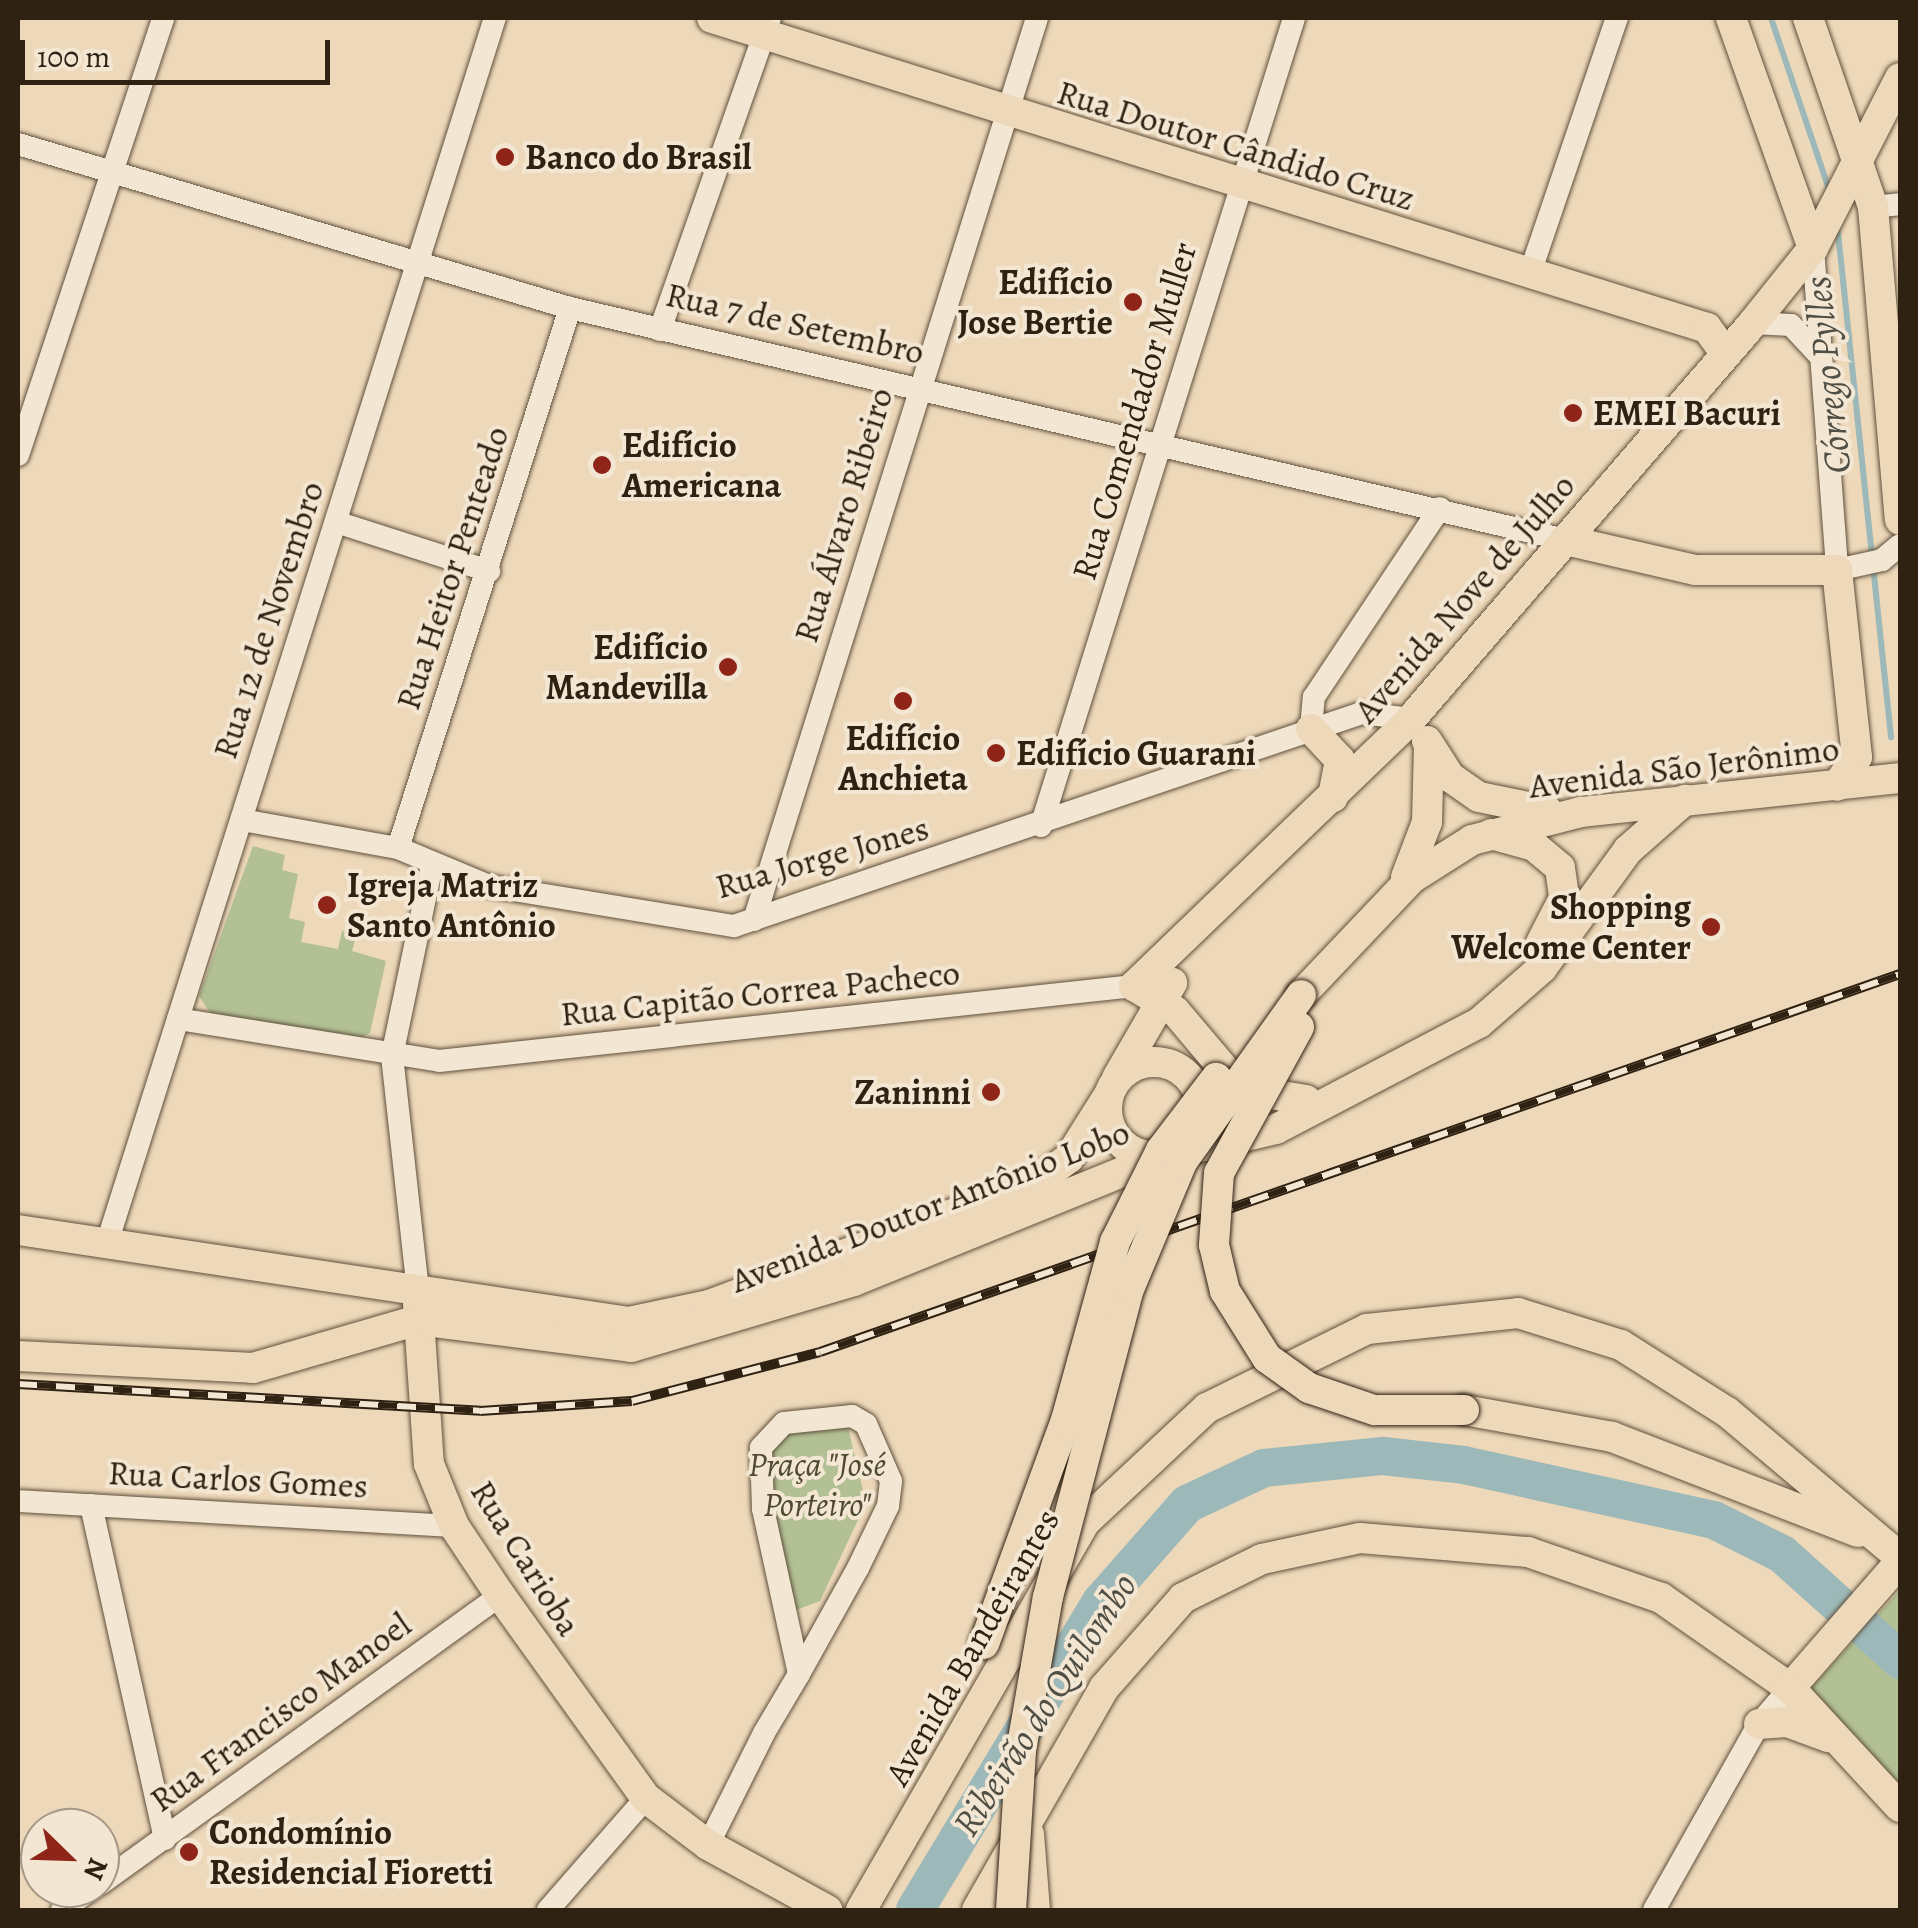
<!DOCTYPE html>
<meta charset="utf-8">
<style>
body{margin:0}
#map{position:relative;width:1918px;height:1928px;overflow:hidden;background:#edd8b9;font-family:Alegreya,serif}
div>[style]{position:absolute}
.green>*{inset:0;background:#b2c094}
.stream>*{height:6px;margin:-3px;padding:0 3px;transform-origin:3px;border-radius:3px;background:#9cb8b8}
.river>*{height:38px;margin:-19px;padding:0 19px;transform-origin:19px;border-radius:19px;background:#9cb8b8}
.roads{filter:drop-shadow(0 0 2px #5f503c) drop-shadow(0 0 2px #5f503c)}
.minor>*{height:22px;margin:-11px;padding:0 11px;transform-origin:11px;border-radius:11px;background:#f3e6d2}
.major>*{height:30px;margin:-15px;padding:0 15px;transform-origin:15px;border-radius:15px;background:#edd8b9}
.major>.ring{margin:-15px;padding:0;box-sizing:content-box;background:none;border:30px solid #edd8b9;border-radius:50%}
.rail>*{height:10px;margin-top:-5px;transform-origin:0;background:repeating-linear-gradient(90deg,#f3e6d2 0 19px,#302213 0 38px);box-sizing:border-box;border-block:2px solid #302213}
.bridges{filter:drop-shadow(0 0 2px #302213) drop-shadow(0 0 2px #302213)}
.major-bridge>*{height:30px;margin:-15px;padding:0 15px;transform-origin:15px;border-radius:15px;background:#edd8b9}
.dots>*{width:28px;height:28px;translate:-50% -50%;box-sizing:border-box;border:5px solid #f3e6d2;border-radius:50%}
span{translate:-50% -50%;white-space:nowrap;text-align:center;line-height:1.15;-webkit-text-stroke:8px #f3e6d2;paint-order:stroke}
.street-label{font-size:35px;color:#302213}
.poi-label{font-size:35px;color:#302213;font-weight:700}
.left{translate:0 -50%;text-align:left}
.right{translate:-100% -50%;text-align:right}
.park-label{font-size:35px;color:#504a33;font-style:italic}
.water-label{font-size:38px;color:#504f45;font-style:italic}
.frame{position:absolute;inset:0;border:20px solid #302213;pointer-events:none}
.north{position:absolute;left:20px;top:1808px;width:100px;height:100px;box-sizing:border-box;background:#f3e6d2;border:2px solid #a59886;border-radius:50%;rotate:113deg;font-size:28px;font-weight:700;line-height:40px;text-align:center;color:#302213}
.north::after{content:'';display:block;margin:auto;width:35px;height:45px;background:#8f2418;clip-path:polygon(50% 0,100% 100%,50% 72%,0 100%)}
.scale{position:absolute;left:20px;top:40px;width:310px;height:45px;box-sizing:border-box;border:5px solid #302213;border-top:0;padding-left:12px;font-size:30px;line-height:35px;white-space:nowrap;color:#302213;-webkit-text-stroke:8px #f3e6d2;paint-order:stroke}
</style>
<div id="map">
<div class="green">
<i style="clip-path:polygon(253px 846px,285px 855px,282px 870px,298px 874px,289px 918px,305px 922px,301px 942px,338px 949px,342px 931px,357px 934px,352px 951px,386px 961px,370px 1033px,359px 1039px,210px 1013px,199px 996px)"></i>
<i style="clip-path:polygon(847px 1423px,866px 1503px,820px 1601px,796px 1610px,764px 1465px,783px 1432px)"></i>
<i style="clip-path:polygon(1900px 1590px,1900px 1788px,1810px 1689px)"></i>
</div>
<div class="stream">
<i style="left:1771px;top:18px;width:184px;rotate:71.3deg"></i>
<i style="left:1837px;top:223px;width:517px;rotate:84deg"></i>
</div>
<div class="river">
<i style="left:915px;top:1910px;width:360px;rotate:-58.9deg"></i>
<i style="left:1101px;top:1602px;width:130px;rotate:-48.7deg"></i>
<i style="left:1187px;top:1504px;width:85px;rotate:-25.1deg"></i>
<i style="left:1264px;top:1468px;width:120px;rotate:-5.8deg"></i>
<i style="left:1383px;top:1456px;width:81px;rotate:6.3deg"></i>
<i style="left:1464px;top:1465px;width:256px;rotate:12.4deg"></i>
<i style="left:1714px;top:1520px;width:76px;rotate:26.6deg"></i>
<i style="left:1782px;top:1554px;width:159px;rotate:41.9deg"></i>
</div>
<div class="roads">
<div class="minor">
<i style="left:18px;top:144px;width:576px;rotate:16.55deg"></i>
<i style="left:570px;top:308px;width:1022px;rotate:13.12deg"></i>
<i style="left:1873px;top:207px;width:27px;rotate:-6deg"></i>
<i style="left:1813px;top:248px;width:323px;rotate:85.7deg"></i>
<i style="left:1837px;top:570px;width:46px;rotate:-12.5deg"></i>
<i style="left:1882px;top:560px;width:23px;rotate:-40deg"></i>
<i style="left:1529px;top:276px;width:273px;rotate:-71.2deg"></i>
<i style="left:1753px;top:323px;width:38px;rotate:3deg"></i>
<i style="left:1791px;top:325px;width:42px;rotate:46.9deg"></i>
<i style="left:660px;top:330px;width:331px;rotate:-70.6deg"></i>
<i style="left:18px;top:455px;width:460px;rotate:-71.6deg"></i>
<i style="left:336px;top:522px;width:161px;rotate:17.8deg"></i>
<i style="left:1311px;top:729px;width:32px;rotate:-85deg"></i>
<i style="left:1314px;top:697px;width:227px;rotate:-56.3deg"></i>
<i style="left:242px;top:820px;width:158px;rotate:10.2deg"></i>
<i style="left:398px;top:848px;width:99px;rotate:22.7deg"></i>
<i style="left:489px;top:886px;width:248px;rotate:9.3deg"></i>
<i style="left:734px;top:926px;width:663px;rotate:-18.74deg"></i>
<i style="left:1362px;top:713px;width:49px;rotate:7deg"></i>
<i style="left:1041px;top:826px;width:847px;rotate:-72.61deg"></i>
<i style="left:398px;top:848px;width:567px;rotate:-72.33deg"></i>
<i style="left:754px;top:920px;width:945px;rotate:-72.58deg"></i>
<i style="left:178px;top:1019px;width:264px;rotate:9.1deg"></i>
<i style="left:439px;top:1061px;width:699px;rotate:-6.16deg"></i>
<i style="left:107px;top:1243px;width:1285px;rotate:-72.43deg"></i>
<i style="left:418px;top:1291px;width:236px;rotate:-96.3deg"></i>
<i style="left:392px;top:1056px;width:196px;rotate:-78.2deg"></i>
<i style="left:18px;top:1501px;width:437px;rotate:3.3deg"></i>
<i style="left:91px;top:1505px;width:342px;rotate:77.5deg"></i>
<i style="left:708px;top:1845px;width:125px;rotate:-63.4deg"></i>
<i style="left:764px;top:1733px;width:69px;rotate:-59.3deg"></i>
<i style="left:799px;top:1674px;width:121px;rotate:-60.9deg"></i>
<i style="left:858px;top:1568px;width:69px;rotate:-64.2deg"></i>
<i style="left:888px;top:1506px;width:25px;rotate:-83deg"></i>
<i style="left:891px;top:1481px;width:62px;rotate:-113.7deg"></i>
<i style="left:866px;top:1424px;width:16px;rotate:-150deg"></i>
<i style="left:852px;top:1416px;width:68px;rotate:174.1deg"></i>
<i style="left:784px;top:1423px;width:34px;rotate:133deg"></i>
<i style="left:761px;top:1448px;width:61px;rotate:88.1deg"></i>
<i style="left:763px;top:1509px;width:169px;rotate:77.7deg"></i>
<i style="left:100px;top:1884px;width:493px;rotate:-35.8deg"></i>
<i style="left:62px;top:1910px;width:39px;rotate:-35deg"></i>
<i style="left:548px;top:1910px;width:149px;rotate:-48.8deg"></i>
<i style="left:1654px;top:1910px;width:214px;rotate:-60.6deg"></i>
<i style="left:1759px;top:1724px;width:48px;rotate:-49.3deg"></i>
</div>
<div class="major">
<i style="left:712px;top:18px;width:1042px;rotate:17.3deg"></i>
<i style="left:1707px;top:328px;width:32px;rotate:54deg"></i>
<i style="left:1731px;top:18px;width:244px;rotate:70.4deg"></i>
<i style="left:1808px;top:18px;width:200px;rotate:71deg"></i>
<i style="left:1873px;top:207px;width:314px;rotate:85.1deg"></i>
<i style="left:1565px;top:540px;width:133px;rotate:13deg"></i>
<i style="left:1695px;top:570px;width:142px"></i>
<i style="left:1837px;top:570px;width:188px;rotate:83.9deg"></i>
<i style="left:1857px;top:757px;width:35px;rotate:125deg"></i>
<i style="left:1311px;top:729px;width:42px;rotate:46.9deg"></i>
<i style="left:1340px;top:760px;width:38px;rotate:101deg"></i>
<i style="left:1427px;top:741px;width:43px;rotate:57.4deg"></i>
<i style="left:1450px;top:777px;width:35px;rotate:35deg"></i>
<i style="left:1479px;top:797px;width:70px;rotate:11.5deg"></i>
<i style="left:1491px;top:834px;width:45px;rotate:15.6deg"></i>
<i style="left:1534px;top:846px;width:34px;rotate:40deg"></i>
<i style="left:1560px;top:868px;width:30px;rotate:82deg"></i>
<i style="left:1564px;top:898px;width:51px;rotate:117.1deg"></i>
<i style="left:1406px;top:877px;width:59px;rotate:-69.1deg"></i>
<i style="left:1427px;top:822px;width:77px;rotate:-88.5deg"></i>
<i style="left:1301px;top:995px;width:161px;rotate:-46.5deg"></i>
<i style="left:1412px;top:878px;width:71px;rotate:-32.3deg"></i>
<i style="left:1472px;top:840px;width:113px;rotate:-14.4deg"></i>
<i style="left:1581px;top:812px;width:321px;rotate:-6.1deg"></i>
<i class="ring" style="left:1107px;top:1062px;width:64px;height:64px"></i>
<i style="left:1117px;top:1078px;width:110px;rotate:-59.9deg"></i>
<i style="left:1306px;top:1100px;width:66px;rotate:-170.4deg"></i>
<i style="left:1241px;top:1089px;width:102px;rotate:-130.2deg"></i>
<i style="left:1175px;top:1011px;width:48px;rotate:-148.6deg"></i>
<i style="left:1134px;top:986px;width:385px;rotate:-43.9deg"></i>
<i style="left:1411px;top:719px;width:523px;rotate:-49.18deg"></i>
<i style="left:1753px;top:323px;width:96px;rotate:-51.3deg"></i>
<i style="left:1813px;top:248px;width:191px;rotate:-62.9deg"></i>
<i style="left:1175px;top:1153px;width:104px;rotate:-13.4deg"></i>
<i style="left:1276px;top:1129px;width:229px;rotate:-27.6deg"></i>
<i style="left:1479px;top:1023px;width:84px;rotate:-41.1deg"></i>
<i style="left:1542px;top:968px;width:146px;rotate:-53.9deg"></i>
<i style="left:1628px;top:850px;width:76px;rotate:-41.3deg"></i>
<i style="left:18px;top:1230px;width:618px;rotate:8.56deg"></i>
<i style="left:629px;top:1322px;width:82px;rotate:-12deg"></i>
<i style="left:709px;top:1305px;width:348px;rotate:-20.5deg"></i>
<i style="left:1035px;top:1183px;width:42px;rotate:-36.3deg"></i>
<i style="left:1069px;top:1158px;width:73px;rotate:-57.8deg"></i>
<i style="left:418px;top:1304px;width:160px;rotate:86.1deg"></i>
<i style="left:429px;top:1464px;width:67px;rotate:68deg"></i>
<i style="left:454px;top:1526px;width:83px;rotate:56.3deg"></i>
<i style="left:500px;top:1595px;width:250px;rotate:54.3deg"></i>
<i style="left:646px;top:1798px;width:78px;rotate:37.2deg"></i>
<i style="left:708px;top:1845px;width:136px;rotate:28.6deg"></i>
<i style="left:18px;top:1356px;width:235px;rotate:2.9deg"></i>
<i style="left:253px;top:1368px;width:172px;rotate:-16.2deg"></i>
<i style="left:418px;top:1320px;width:215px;rotate:7.2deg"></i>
<i style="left:631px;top:1347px;width:233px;rotate:-16.5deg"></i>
<i style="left:854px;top:1281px;width:332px;rotate:-22.1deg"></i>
<i style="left:1464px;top:1410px;width:150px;rotate:10.3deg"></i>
<i style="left:1612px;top:1437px;width:264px;rotate:21.1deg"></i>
<i style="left:1790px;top:1688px;width:167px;rotate:-48.9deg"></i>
<i style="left:1759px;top:1724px;width:28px;rotate:-4deg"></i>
<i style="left:1787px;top:1722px;width:44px;rotate:20.1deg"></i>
<i style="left:1029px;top:1834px;width:76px;rotate:85.5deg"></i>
<i style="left:861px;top:1910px;width:448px;rotate:-60deg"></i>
<i style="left:1085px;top:1522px;width:167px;rotate:-43.1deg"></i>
<i style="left:1207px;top:1408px;width:178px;rotate:-26.3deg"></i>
<i style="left:1367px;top:1329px;width:152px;rotate:-6deg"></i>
<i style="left:1518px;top:1313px;width:108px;rotate:17.3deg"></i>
<i style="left:1621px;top:1345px;width:125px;rotate:32.3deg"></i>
<i style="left:1727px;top:1412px;width:226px;rotate:40deg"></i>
<i style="left:977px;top:1910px;width:256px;rotate:-60.2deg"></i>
<i style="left:1104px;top:1688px;width:120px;rotate:-48.7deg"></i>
<i style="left:1183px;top:1598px;width:88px;rotate:-26.3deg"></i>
<i style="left:1262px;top:1559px;width:100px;rotate:-12.1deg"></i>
<i style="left:1360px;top:1538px;width:169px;rotate:4.8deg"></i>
<i style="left:1528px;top:1552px;width:141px;rotate:19.1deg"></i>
<i style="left:1661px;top:1598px;width:157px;rotate:34.9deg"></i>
<i style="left:1790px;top:1688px;width:162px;rotate:47.3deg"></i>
</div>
</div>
<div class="rail">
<i style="left:18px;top:1384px;width:463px;rotate:3.3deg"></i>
<i style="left:480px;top:1411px;width:152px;rotate:-3.8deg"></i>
<i style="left:632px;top:1401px;width:194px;rotate:-14.6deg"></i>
<i style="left:820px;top:1352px;width:1144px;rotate:-19.29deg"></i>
</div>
<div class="bridges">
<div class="major-bridge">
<i style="left:1299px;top:1027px;width:166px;rotate:118.7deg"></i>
<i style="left:1219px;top:1173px;width:72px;rotate:94deg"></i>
<i style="left:1214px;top:1245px;width:47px;rotate:76.6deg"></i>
<i style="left:1225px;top:1291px;width:79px;rotate:57.9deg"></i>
<i style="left:1267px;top:1358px;width:52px;rotate:35.5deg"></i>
<i style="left:1309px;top:1388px;width:69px;rotate:18.7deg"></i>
<i style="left:1374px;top:1410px;width:90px"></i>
<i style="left:984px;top:1644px;width:239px;rotate:-69.9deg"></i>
<i style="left:1066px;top:1420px;width:185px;rotate:-74.6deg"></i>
<i style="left:1115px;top:1242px;width:103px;rotate:-63.4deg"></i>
<i style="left:1161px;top:1150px;width:91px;rotate:-52.6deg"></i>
<i style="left:1011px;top:1910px;width:159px;rotate:-86.4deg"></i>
<i style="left:1021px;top:1751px;width:156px;rotate:-80.1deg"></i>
<i style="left:1048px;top:1597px;width:318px;rotate:-75.3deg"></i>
<i style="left:1129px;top:1289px;width:138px;rotate:-67.3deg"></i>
<i style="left:1182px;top:1162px;width:205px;rotate:-54.5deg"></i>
</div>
</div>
<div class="dots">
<i style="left:505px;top:157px;background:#8f2418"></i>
<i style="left:1133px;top:302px;background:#8f2418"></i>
<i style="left:1573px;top:413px;background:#8f2418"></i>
<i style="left:602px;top:465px;background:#8f2418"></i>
<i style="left:728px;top:667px;background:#8f2418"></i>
<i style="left:903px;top:701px;background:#8f2418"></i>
<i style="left:996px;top:753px;background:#8f2418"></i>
<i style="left:327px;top:905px;background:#8f2418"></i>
<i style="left:1711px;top:927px;background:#8f2418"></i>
<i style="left:991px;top:1092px;background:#8f2418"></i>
<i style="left:189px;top:1852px;background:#8f2418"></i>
</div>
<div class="street-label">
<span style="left:1236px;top:145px;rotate:17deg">Rua Doutor Cândido Cruz</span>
<span style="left:795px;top:323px;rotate:13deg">Rua 7 de Setembro</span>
<span style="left:1134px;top:411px;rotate:-73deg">Rua Comendador Muller</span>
<span style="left:843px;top:515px;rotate:-73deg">Rua Álvaro Ribeiro</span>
<span style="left:452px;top:568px;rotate:-72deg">Rua Heitor Penteado</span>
<span style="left:1464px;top:598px;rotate:-49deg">Avenida Nove de Julho</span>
<span style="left:268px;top:620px;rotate:-72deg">Rua 12 de Novembro</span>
<span style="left:1684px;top:767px;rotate:-7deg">Avenida São Jerônimo</span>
<span style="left:822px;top:857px;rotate:-16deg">Rua Jorge Jones</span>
<span style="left:760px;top:993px;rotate:-6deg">Rua Capitão Correa Pacheco</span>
<span style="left:930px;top:1206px;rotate:-21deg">Avenida Doutor Antônio Lobo</span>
<span style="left:238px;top:1479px;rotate:3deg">Rua Carlos Gomes</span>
<span style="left:526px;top:1558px;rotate:58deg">Rua Carioba</span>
<span style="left:972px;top:1647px;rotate:-60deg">Avenida Bandeirantes</span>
<span style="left:280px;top:1712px;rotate:-36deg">Rua Francisco Manoel</span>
</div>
<div class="poi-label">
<span class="left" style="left:525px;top:157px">Banco do Brasil</span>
<span class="right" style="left:1113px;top:302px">Edifício<br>Jose Bertie</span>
<span class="left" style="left:1593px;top:413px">EMEI Bacuri</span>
<span class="left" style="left:622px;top:465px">Edifício<br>Americana</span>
<span class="right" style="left:708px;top:667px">Edifício<br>Mandevilla</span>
<span style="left:903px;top:758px">Edifício<br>Anchieta</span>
<span class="left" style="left:1016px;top:753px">Edifício Guarani</span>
<span class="left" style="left:347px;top:905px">Igreja Matriz<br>Santo Antônio</span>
<span class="right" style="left:1691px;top:927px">Shopping<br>Welcome Center</span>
<span class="right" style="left:971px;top:1092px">Zaninni</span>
<span class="left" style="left:209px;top:1852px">Condomínio<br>Residencial Fioretti</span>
</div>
<div class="park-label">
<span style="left:817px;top:1484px">Praça "José<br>Porteiro"</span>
</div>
<div class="water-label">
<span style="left:1828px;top:375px;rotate:-96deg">Córrego Pylles</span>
<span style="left:1045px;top:1705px;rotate:-57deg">Ribeirão do Quilombo</span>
</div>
<div class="frame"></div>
<div class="north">N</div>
<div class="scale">100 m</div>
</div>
